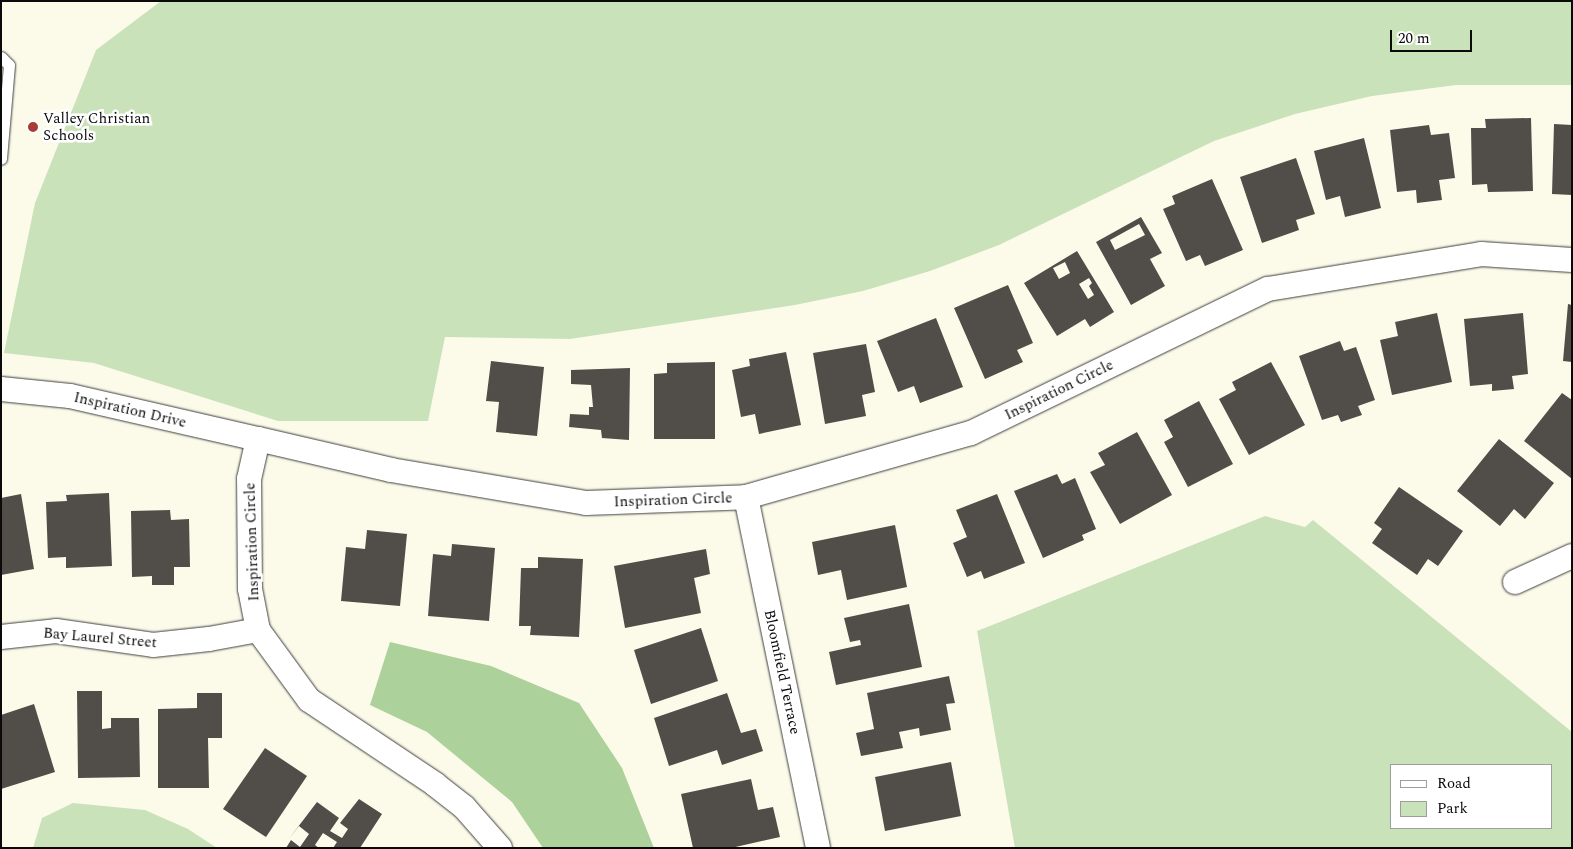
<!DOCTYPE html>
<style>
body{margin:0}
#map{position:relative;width:1573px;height:849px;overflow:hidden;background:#fcfbea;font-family:Spectral,serif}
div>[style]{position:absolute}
.green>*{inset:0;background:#cae2b9}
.forest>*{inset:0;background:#add19a}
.building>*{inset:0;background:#514d48}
.roads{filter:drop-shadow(0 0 1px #3d3d3d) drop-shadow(0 0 1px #3d3d3d)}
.lane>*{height:11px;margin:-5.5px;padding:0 5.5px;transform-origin:5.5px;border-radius:5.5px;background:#fff}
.street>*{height:24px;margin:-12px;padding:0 12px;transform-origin:12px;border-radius:12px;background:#fff}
.dots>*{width:14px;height:14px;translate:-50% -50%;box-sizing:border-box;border:2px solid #fff;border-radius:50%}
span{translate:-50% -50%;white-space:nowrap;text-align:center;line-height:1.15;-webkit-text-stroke:5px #fff;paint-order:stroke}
.poi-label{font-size:15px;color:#0a0a0a}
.left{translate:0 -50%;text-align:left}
.street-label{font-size:15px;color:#0a0a0a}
.frame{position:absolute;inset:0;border:2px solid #0a0a0a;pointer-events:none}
.legend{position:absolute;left:1390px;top:764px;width:162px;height:65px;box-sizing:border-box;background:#fff;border:1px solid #9d9d9d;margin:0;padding:6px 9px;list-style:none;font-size:15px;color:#0a0a0a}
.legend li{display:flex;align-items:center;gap:10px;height:25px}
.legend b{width:25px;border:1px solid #9d9d9d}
.scale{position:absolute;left:1390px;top:30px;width:82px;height:22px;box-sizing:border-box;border:2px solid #0a0a0a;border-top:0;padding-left:6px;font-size:15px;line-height:18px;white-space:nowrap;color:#0a0a0a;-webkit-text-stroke:4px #fff;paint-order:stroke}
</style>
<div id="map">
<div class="green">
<i style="clip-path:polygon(161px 1px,1572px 1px,1572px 85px,1456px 85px,1372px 96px,1295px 114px,1214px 141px,999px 245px,930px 271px,863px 291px,795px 305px,570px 339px,445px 337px,428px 421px,278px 421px,94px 363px,4px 353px,35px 203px,96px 50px)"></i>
<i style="clip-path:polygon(evenodd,1265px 516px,1305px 527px,1313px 520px,1572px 732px,1572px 848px,1015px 848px,977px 631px,1265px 516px,1392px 765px,1552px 765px,1552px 828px,1392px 828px,1392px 765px)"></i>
<i style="clip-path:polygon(73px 803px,145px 810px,188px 829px,217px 848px,33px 848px,42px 818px)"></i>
</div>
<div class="forest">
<i style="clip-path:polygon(390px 642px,491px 666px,579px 703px,622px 768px,654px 848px,543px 848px,512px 802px,427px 732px,370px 705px)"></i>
</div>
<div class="building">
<i style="clip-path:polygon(1531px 118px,1533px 191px,1488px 192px,1487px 184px,1472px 185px,1471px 128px,1486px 128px,1485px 119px)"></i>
<i style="clip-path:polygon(1554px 124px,1572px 125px,1572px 195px,1552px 194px)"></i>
<i style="clip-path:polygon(1429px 125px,1431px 135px,1449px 133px,1455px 178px,1439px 180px,1442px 200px,1417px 203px,1416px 190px,1397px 192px,1390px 130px)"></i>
<i style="clip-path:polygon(1364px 138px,1381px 208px,1345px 217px,1340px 196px,1326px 200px,1314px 151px)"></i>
<i style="clip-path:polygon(1296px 158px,1315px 214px,1296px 220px,1299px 230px,1262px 243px,1240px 177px)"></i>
<i style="clip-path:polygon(1212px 179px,1243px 250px,1205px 266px,1200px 255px,1186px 261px,1163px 209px,1175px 204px,1172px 196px)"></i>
<i style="clip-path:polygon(evenodd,1141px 217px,1162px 253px,1150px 259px,1165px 286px,1131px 305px,1096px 242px,1141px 217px,1139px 224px,1145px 235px,1115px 250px,1110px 240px,1139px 224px)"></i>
<i style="clip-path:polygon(evenodd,1077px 251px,1114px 312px,1090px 327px,1085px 319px,1057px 336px,1024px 283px,1077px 251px,1065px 262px,1070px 273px,1059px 279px,1053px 268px,1065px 262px,1077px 251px,1089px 278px,1092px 283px,1089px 286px,1094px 295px,1088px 299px,1079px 284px,1089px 278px)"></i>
<i style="clip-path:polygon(1008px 285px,1033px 343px,1017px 350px,1023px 362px,985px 379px,954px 308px)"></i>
<i style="clip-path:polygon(1568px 304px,1572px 305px,1572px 362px,1563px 361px)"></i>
<i style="clip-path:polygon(1437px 313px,1452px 382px,1392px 395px,1380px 340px,1398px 336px,1395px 322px)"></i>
<i style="clip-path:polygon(1523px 313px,1528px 374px,1512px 376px,1514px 389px,1492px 391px,1492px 384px,1470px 386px,1464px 319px)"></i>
<i style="clip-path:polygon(936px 318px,963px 387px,920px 403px,914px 386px,898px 392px,877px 341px)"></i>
<i style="clip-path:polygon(1340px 341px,1344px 351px,1356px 347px,1375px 400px,1358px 406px,1362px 415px,1341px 422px,1338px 415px,1322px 420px,1299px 356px)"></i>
<i style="clip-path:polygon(866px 344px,875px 392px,862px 395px,866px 416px,825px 424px,813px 353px)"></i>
<i style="clip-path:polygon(786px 352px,801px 425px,759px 434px,755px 414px,741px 417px,732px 370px,750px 366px,749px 359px)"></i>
<i style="clip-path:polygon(491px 361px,544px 367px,537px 436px,496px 432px,499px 402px,486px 401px)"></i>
<i style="clip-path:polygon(715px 362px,715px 439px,654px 439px,654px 374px,667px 373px,667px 363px)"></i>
<i style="clip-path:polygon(1271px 362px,1305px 425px,1249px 455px,1219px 399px,1236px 390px,1232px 382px)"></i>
<i style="clip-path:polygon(630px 368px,629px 440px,602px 438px,601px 430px,569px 427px,570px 414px,589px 415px,589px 407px,593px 407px,591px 385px,571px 384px,571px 370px)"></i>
<i style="clip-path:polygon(1562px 393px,1572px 400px,1572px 479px,1524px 441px)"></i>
<i style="clip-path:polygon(1199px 401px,1233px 464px,1188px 487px,1164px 442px,1173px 437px,1164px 420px)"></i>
<i style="clip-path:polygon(1137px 432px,1172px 495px,1120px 524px,1090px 472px,1105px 465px,1098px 453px)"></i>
<i style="clip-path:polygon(1499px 439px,1554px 483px,1525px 519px,1514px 509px,1500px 526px,1457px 491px)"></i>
<i style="clip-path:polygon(1057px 474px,1062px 484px,1075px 478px,1096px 529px,1082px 535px,1084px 540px,1043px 558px,1014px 491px)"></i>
<i style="clip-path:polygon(1399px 487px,1463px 531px,1438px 566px,1428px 559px,1417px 575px,1372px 543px,1382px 529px,1374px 523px)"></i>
<i style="clip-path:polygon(109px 493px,112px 566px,66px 568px,66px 557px,48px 558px,46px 502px,67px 501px,66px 495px)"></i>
<i style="clip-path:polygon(21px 494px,34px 569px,1px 575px,1px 498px)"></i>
<i style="clip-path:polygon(997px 494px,1025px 563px,984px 579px,981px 571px,967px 577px,953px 543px,967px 537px,956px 510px)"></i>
<i style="clip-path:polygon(170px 510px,171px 520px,189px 519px,190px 567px,174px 567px,174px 585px,152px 585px,152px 576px,132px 577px,131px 511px)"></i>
<i style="clip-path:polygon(895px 525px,907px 587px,847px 600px,841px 570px,818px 575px,812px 542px)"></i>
<i style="clip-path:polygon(367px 530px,407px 534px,400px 606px,341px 601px,346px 547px,365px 549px)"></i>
<i style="clip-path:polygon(452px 544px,495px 548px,489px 621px,428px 616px,433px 554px,451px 556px)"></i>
<i style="clip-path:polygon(706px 549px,710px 574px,694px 578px,701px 613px,625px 628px,614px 566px)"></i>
<i style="clip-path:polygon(538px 557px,583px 559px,579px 637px,530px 635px,531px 626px,519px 626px,521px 568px,538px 568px)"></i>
<i style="clip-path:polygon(909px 604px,922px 667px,836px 685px,829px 652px,861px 645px,860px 640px,850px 642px,844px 618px)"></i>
<i style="clip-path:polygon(701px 628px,718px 681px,651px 704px,634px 650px)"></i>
<i style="clip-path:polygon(949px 676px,955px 703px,946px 704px,951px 730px,920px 736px,919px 728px,899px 732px,903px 748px,861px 756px,856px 733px,874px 729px,867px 693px)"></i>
<i style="clip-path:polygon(77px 691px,102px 691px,102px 729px,111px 728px,111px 718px,139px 718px,140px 777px,78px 778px)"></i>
<i style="clip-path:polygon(197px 693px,222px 693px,222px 738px,208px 738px,209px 788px,158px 788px,158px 709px,197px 708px)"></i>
<i style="clip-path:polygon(727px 693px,741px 733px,756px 729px,763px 751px,722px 765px,717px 750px,669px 766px,654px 718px)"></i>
<i style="clip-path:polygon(34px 704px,55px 772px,1px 789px,1px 715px)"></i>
<i style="clip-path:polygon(265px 748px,307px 776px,266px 837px,223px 809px)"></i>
<i style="clip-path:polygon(951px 762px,961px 816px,885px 831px,875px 777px)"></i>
<i style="clip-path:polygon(751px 779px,758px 810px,773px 807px,780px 837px,731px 848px,693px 848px,681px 794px)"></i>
<i style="clip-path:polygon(359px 799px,382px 814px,360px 848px,333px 848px,337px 842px,323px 833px,315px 845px,319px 848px,286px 848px,291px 840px,300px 847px,309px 834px,299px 826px,288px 840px,317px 802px,339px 818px,330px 831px,342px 838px,348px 829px,340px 823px)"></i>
</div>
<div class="roads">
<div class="lane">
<i style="left:1px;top:57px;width:11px;rotate:45deg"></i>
<i style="left:9px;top:65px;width:94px;rotate:94.9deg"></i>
</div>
<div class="street">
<i style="left:1px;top:389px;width:69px;rotate:5.8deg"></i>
<i style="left:70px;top:396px;width:193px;rotate:12.9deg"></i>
<i style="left:746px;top:497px;width:358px;rotate:78.4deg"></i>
<i style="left:1515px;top:582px;width:63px;rotate:-24.5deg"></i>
<i style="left:1px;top:637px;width:55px;rotate:-6.2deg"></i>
<i style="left:56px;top:631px;width:98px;rotate:8.2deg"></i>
<i style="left:153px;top:645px;width:56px;rotate:-6.1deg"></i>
<i style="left:209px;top:639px;width:50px;rotate:-10.4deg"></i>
<i style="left:500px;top:848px;width:55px;rotate:-131.3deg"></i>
<i style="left:464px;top:807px;width:37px;rotate:-142deg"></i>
<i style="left:435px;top:784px;width:151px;rotate:-146.3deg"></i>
<i style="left:309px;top:700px;width:87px;rotate:-126.1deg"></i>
<i style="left:258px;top:630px;width:42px;rotate:-101deg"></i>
<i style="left:250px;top:589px;width:110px;rotate:-90.5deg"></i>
<i style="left:249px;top:479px;width:41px;rotate:-77.3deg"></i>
<i style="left:258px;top:439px;width:137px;rotate:13.1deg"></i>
<i style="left:391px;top:470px;width:198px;rotate:9.6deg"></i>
<i style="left:586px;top:503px;width:160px;rotate:-2.1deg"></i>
<i style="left:746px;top:497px;width:234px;rotate:-15.9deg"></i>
<i style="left:971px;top:433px;width:330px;rotate:-25.9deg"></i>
<i style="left:1268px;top:289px;width:216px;rotate:-9.3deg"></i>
<i style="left:1481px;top:254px;width:91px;rotate:3.8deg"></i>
</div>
</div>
<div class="dots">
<i style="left:33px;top:127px;background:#a83b34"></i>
</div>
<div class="poi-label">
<span class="left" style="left:43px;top:127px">Valley Christian<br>Schools</span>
</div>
<div class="street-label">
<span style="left:1059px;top:390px;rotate:-26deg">Inspiration Circle</span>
<span style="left:130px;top:410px;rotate:13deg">Inspiration Drive</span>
<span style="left:673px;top:500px;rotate:-2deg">Inspiration Circle</span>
<span style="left:252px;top:542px;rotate:-92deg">Inspiration Circle</span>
<span style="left:100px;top:638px;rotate:5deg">Bay Laurel Street</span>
<span style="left:782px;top:672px;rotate:78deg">Bloomfield Terrace</span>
</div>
<div class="frame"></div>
<ul class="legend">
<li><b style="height:6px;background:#fff"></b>Road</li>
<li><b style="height:14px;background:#cae2b9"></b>Park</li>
</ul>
<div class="scale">20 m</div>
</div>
